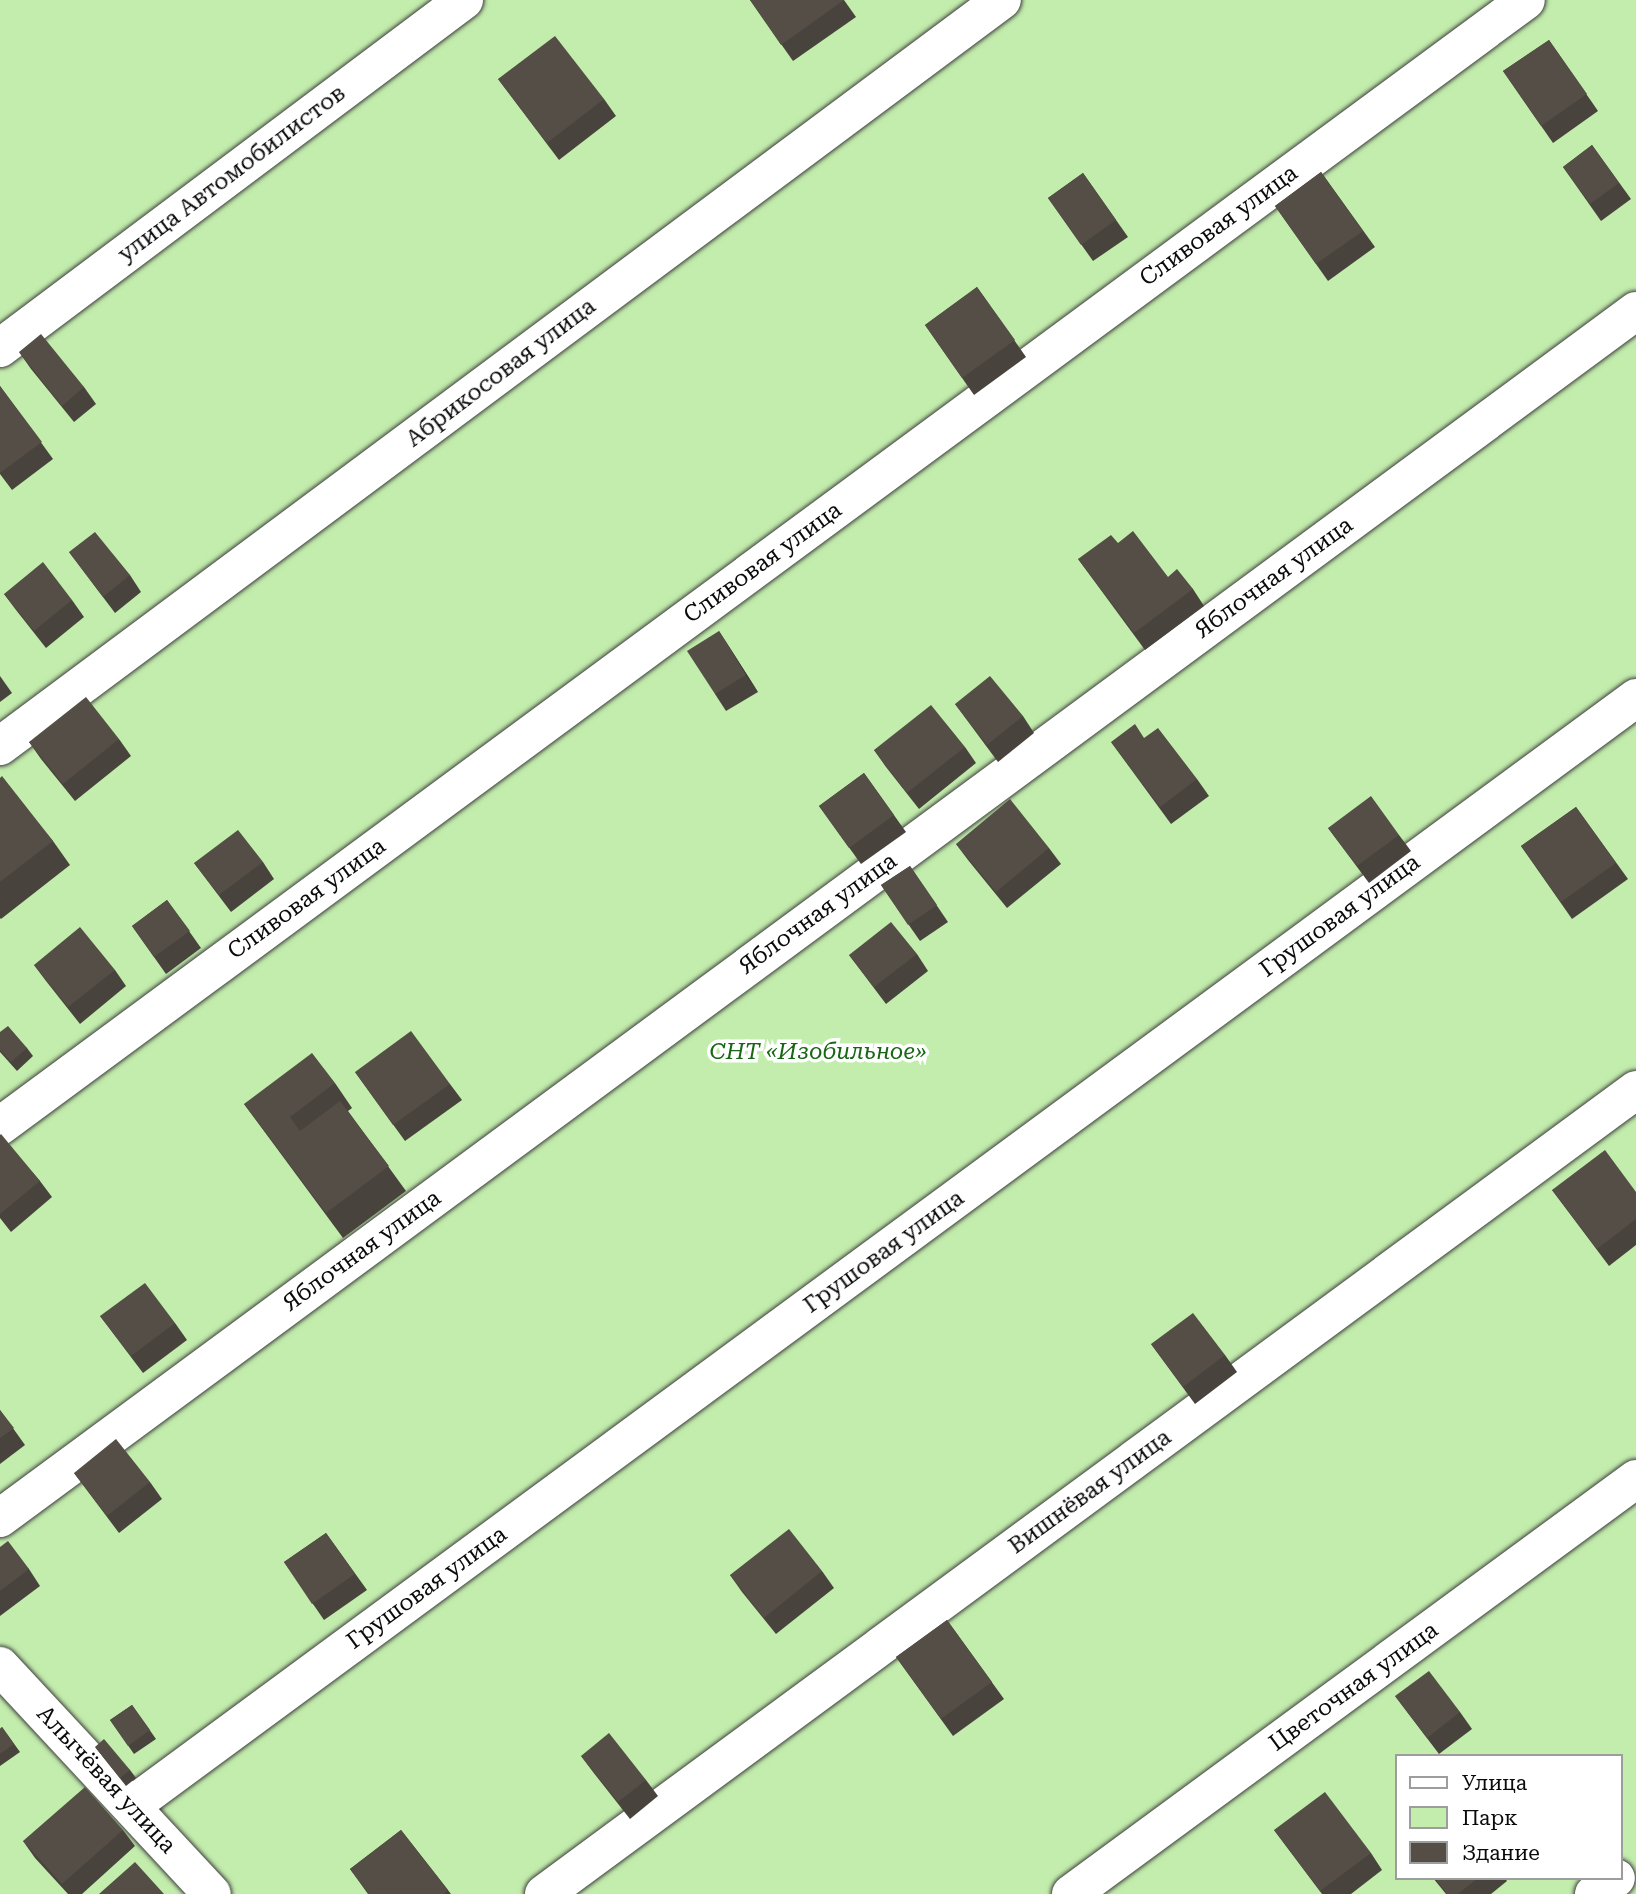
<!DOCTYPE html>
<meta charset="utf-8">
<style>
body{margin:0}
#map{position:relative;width:1636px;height:1894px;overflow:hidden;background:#ffffe7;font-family:"Roboto Serif",serif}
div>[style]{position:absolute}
.green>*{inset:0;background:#c3edad}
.roads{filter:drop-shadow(0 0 2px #3d3d3d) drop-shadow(0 0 2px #3d3d3d)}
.minor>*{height:38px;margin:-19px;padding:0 19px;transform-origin:19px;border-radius:19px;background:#fff}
.wall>*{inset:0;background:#48433c}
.shaded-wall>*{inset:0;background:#3b3731}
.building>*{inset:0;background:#544e46}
span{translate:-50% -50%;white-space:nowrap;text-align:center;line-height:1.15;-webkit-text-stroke:7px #fff;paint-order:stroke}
.street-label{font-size:23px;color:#0a0a0a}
.park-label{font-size:23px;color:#176715;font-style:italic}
.legend{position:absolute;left:1395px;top:1754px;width:228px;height:126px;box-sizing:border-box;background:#fff;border:2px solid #9d9d9d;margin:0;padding:9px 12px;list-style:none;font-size:21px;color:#0a0a0a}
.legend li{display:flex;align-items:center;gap:14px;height:35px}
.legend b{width:35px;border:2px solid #9d9d9d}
</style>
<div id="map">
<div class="green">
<i style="clip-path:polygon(evenodd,0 0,1636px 0,1636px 1894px,0 1894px,0 0,1396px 1756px,1620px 1756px,1620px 1878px,1396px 1878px,1396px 1756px)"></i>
</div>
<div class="roads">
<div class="minor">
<i style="left:0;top:348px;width:580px;rotate:-36.87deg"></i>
<i style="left:0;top:746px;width:1249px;rotate:-36.67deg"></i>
<i style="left:0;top:1126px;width:1896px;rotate:-36.42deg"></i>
<i style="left:0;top:1518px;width:2033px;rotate:-36.42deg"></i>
<i style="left:0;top:1666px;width:311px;rotate:47.1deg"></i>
<i style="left:131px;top:1806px;width:1869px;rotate:-36.36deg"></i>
<i style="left:544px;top:1894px;width:1356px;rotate:-36.36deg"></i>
<i style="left:1071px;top:1894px;width:701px;rotate:-36.3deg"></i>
<i style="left:1594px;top:1894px;width:27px;rotate:-36deg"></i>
</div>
</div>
<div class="wall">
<i style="clip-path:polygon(750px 0,844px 0,856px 17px,793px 61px)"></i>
<i style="clip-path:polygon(1549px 40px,1598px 111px,1553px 143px,1503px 71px)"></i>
<i style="clip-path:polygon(498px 79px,604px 99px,616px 116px,559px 160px)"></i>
<i style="clip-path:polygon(1592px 145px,1631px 199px,1601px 221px,1563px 167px)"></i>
<i style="clip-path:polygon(1321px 172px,1375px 247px,1328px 281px,1275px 206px)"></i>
<i style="clip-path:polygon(1083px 173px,1128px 237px,1093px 261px,1048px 198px)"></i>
<i style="clip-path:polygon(977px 287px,1026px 357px,974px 395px,925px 325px)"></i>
<i style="clip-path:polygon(19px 352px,84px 387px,96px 404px,74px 422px,31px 369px)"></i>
<i style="clip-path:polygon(0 386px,53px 459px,12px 490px,0 474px)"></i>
<i style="clip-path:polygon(69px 552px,130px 575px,141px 592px,115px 613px)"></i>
<i style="clip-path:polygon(1078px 559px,1168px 577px,1193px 589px,1204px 606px,1145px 650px)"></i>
<i style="clip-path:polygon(4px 594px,72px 600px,84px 617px,46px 648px,16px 610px)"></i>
<i style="clip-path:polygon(719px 631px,758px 692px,726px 711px,715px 694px)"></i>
<i style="clip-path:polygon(0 676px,12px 693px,0 702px)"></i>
<i style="clip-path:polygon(955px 704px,1023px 716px,1034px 733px,998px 762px)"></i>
<i style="clip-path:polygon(119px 739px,131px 756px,75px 801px,41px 759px,29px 742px)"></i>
<i style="clip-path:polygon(1111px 742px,1197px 779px,1209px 796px,1171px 824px)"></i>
<i style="clip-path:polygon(965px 747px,976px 763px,919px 809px,886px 767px,874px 750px)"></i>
<i style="clip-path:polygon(864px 773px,906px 832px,861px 864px,819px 806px)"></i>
<i style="clip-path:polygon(0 778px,53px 841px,70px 865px,1px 919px,0 918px)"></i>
<i style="clip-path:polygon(1576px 807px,1628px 879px,1572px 919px,1521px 846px)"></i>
<i style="clip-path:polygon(1328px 828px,1399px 835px,1411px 851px,1369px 883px)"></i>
<i style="clip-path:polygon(956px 844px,1049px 848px,1061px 864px,1007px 908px,968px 860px)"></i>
<i style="clip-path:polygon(263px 862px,274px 879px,231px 912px,194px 863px)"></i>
<i style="clip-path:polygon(910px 866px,948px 922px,920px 941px,881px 885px)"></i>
<i style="clip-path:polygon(167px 900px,201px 948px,166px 974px,132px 926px)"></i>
<i style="clip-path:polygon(917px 954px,928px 971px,886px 1004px,849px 955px)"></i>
<i style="clip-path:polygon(34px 965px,115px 970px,126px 986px,80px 1024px,46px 981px)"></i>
<i style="clip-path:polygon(0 1032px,27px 1048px,33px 1056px,17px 1071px,0 1052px)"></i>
<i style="clip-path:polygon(355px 1072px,450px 1084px,462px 1100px,405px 1141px)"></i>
<i style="clip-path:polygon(335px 1083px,352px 1108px,348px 1111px,406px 1191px,343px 1238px,244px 1104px)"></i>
<i style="clip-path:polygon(0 1135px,40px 1181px,52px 1197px,11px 1232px,0 1218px)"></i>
<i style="clip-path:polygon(1552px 1190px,1636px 1192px,1636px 1245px,1609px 1266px)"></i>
<i style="clip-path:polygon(100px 1316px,175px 1323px,187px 1340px,143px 1373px)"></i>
<i style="clip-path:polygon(1151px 1344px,1225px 1355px,1237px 1372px,1195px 1404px)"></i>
<i style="clip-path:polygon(0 1410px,25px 1445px,0 1464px)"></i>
<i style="clip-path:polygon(74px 1473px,150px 1482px,162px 1499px,119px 1533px)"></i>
<i style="clip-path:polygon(326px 1533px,367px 1590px,324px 1620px,284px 1562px)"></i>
<i style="clip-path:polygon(0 1547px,29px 1569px,40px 1586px,0 1616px)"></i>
<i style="clip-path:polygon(822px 1571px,834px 1588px,776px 1634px,742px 1592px,730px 1575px)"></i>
<i style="clip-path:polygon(947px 1620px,1004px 1699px,953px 1736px,896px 1657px)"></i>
<i style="clip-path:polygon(1395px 1696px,1460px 1712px,1472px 1729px,1439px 1754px)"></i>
<i style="clip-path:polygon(132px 1705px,156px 1739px,134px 1754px,110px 1720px)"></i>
<i style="clip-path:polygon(2px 1727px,20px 1752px,0 1766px,0 1729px)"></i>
<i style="clip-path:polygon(95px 1747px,130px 1770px,136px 1778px,126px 1786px)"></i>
<i style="clip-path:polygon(581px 1756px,646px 1780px,658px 1796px,630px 1819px,593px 1772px)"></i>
<i style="clip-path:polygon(123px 1830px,135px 1846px,82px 1894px,68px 1894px,35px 1858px,23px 1841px)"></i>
<i style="clip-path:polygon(401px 1830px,451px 1894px,368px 1894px,350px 1869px)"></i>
<i style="clip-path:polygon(1274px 1830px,1371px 1853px,1382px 1870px,1351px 1894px,1322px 1894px)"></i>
<i style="clip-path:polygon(1433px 1878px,1505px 1878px,1507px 1881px,1491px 1894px,1446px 1894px)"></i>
</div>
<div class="shaded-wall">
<i style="clip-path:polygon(719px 631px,730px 648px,758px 692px,746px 675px)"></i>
</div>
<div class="building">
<i style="clip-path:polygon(750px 0,844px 0,781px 45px)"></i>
<i style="clip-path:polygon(555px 36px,604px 99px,547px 143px,498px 79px)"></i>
<i style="clip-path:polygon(1549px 40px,1587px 94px,1541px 126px,1503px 71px)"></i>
<i style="clip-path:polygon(1592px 145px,1619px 183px,1590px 204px,1563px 167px)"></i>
<i style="clip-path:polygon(1321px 172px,1363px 231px,1316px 264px,1275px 206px)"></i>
<i style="clip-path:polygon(1083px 173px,1116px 220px,1081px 245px,1048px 198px)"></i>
<i style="clip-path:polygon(977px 287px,1015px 340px,962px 378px,925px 325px)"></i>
<i style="clip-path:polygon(41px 334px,84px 387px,62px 406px,19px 352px)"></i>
<i style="clip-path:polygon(0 386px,42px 442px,0 473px)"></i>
<i style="clip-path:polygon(1133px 531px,1168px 577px,1177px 569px,1193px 589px,1134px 633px,1078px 559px,1111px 535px,1118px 543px)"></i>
<i style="clip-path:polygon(95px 532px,130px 575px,103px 597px,69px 552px)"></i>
<i style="clip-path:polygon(43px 562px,72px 600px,34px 631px,4px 594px)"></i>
<i style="clip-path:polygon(719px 631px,746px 675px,715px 694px,687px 651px)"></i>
<i style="clip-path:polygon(990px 676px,1023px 716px,987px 745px,955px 704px)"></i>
<i style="clip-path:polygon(86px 697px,119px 739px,63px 784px,29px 742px)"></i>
<i style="clip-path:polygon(931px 705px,965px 747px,907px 793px,874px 750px)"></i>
<i style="clip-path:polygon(1135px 724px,1144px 738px,1158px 728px,1197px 779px,1160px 807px,1111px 742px)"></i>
<i style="clip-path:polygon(864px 773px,894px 815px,849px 848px,819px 806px)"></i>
<i style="clip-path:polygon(2px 776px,53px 841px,0 882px,0 778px)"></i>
<i style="clip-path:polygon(1371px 796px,1399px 835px,1357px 866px,1328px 828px)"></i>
<i style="clip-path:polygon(1010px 799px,1049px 848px,996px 892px,956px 844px)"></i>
<i style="clip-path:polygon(1576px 807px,1616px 863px,1561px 902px,1521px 846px)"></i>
<i style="clip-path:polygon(238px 830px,263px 862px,219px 895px,194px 863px)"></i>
<i style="clip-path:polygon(910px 866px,937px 905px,908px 925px,881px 885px)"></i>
<i style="clip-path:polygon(167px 900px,190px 931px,154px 957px,132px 926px)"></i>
<i style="clip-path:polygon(891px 922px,917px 954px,874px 987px,849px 955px)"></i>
<i style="clip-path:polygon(80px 927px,115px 970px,68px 1007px,34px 965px)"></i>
<i style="clip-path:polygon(8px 1026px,27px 1048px,11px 1062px,0 1050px,0 1032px)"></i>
<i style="clip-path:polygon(411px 1031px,450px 1084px,393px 1125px,355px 1072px)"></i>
<i style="clip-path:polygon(312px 1053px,335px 1083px,290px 1117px,300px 1131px,340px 1101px,389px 1166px,326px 1213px,244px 1104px)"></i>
<i style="clip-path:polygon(1px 1134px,40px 1181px,0 1214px,0 1135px)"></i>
<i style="clip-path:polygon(1605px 1150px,1636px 1192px,1636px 1219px,1597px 1249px,1552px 1190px)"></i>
<i style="clip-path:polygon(145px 1283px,175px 1323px,131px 1356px,100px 1316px)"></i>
<i style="clip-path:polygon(1193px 1313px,1225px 1355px,1183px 1387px,1151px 1344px)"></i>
<i style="clip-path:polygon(0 1410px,14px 1428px,0 1438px)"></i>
<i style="clip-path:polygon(116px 1439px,150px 1482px,107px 1516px,74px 1473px)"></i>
<i style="clip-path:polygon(789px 1529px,822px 1571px,764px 1618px,730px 1575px)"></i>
<i style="clip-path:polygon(326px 1533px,355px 1574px,312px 1604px,284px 1562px)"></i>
<i style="clip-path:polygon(8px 1541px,29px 1569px,0 1591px,0 1547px)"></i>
<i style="clip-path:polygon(947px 1620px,992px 1682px,941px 1719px,896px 1657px)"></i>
<i style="clip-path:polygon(1429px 1671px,1460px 1712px,1427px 1738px,1395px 1696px)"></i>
<i style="clip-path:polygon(132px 1705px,150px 1730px,128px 1746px,110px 1720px)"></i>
<i style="clip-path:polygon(2px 1727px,14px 1744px,0 1754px,0 1729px)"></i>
<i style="clip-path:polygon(609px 1733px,646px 1780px,618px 1802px,581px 1756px)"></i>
<i style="clip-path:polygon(104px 1739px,130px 1770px,120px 1778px,95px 1747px)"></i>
<i style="clip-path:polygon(85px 1787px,123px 1830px,62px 1884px,23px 1841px)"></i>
<i style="clip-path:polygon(1325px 1792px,1371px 1853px,1320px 1891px,1274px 1830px)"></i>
<i style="clip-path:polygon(401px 1830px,448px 1890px,444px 1894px,369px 1894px,350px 1869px)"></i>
<i style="clip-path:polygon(135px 1862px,164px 1894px,99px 1894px)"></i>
<i style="clip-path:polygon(1435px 1878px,1478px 1878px,1458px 1894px,1447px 1894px)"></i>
</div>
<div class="street-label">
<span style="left:232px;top:174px;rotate:-37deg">улица Автомобилистов</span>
<span style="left:1219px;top:226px;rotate:-36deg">Сливовая улица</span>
<span style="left:501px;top:373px;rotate:-37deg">Абрикосовая улица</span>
<span style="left:763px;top:563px;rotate:-36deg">Сливовая улица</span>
<span style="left:1274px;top:578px;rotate:-36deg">Яблочная улица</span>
<span style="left:307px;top:899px;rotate:-36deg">Сливовая улица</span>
<span style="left:818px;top:914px;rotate:-36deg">Яблочная улица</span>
<span style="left:1340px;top:916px;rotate:-36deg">Грушовая улица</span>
<span style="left:362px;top:1251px;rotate:-36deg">Яблочная улица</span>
<span style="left:884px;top:1252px;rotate:-36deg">Грушовая улица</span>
<span style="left:1090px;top:1492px;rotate:-36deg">Вишнёвая улица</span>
<span style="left:427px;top:1588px;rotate:-36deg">Грушовая улица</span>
<span style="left:1354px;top:1687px;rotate:-36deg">Цветочная улица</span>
<span style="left:106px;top:1780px;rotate:47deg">Алычёвая улица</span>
</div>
<div class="park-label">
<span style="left:818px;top:1052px">СНТ «Изобильное»</span>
</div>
<ul class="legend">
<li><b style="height:9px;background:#fff"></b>Улица</li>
<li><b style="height:19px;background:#c3edad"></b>Парк</li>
<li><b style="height:19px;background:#544e46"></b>Здание</li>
</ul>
</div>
